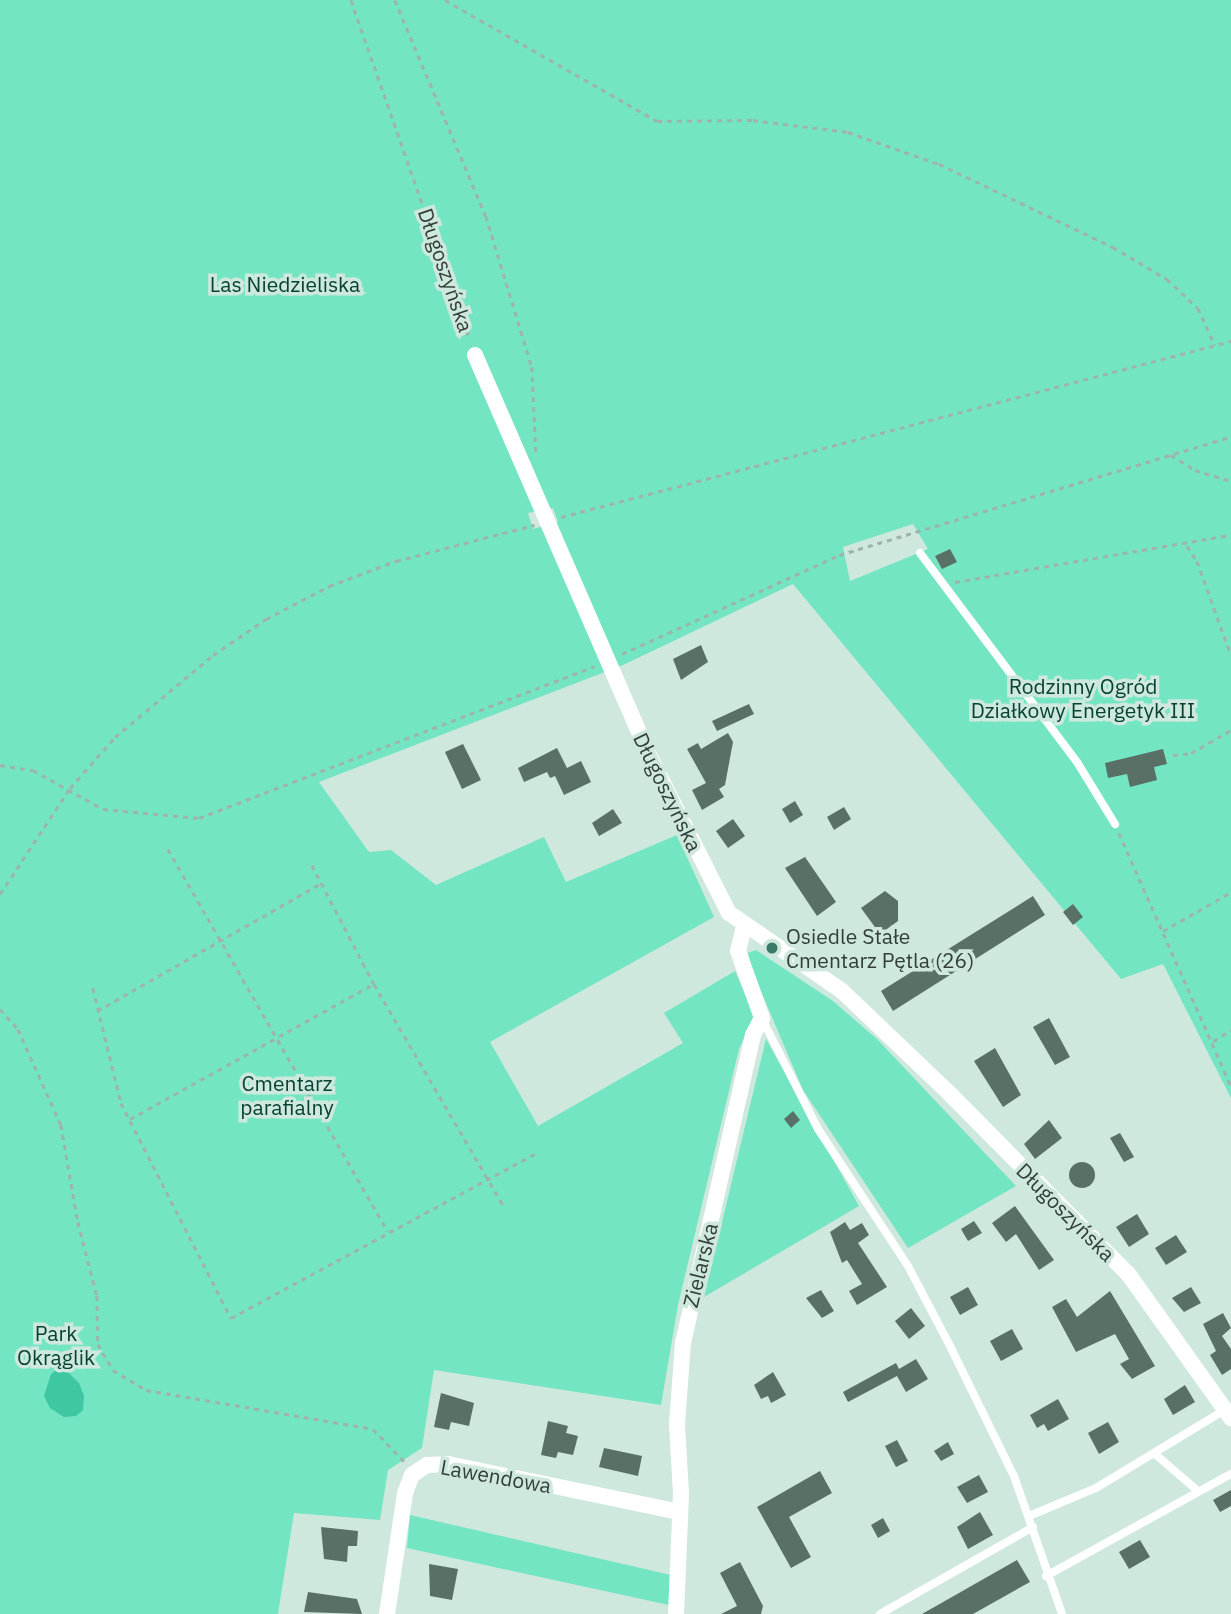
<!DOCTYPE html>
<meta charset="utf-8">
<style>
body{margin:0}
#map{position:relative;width:1231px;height:1614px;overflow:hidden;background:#cee8de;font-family:"IBM Plex Sans",sans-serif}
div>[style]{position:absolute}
.green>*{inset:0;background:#73e5c2}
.water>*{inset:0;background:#3fc7a2}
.building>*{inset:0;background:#597067}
.round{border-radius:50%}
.path>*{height:2.5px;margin-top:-1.25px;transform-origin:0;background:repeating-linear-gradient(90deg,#9eb3ab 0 5px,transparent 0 10px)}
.lane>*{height:8px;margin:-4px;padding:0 4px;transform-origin:4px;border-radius:4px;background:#fff}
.street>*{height:16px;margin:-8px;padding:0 8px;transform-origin:8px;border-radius:8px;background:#fff}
.dots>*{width:19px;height:19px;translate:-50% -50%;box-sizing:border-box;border:4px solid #cee8de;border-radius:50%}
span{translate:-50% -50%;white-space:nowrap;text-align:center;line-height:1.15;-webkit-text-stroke:7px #cee8de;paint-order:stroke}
.street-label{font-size:21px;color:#333e3a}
.park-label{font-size:21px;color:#064233}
.poi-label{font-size:21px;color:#333e3a}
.left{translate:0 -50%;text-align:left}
</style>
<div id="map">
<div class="green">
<i style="clip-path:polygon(evenodd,0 0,1231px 0,1231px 1098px,1163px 964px,1121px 979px,793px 584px,623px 665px,319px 782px,369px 852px,391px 850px,436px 885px,544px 837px,566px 882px,677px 835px,714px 917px,490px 1042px,538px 1126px,683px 1043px,664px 1013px,735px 971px,754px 1015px,739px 1049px,678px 1305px,661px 1405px,434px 1370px,422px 1448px,388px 1470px,380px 1520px,294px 1513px,278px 1614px,0 1614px,0 0,553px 508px,558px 522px,533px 529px,528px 513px,553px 508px,0 0,913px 524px,928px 549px,850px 581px,843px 547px,913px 524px)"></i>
<i style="clip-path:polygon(756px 950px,833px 1001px,877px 1039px,1016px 1186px,908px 1248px,803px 1090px,751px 968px,748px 953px)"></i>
<i style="clip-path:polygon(766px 1039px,859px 1206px,704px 1297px)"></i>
<i style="clip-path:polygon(410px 1515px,671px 1575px,669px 1605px,407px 1548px)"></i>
</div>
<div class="water">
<i style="clip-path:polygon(62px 1366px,79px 1383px,84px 1396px,83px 1410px,76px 1416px,64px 1417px,50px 1408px,44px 1396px,51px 1374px)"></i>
</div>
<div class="building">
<i style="clip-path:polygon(950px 549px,957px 562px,942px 569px,935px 556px)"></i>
<i style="clip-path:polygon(701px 645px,708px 662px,681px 680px,673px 659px)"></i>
<i style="clip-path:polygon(749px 704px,754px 714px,717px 731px,712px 721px)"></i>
<i style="clip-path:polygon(728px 733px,733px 742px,725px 785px,719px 789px,724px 797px,702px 810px,692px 790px,706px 783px,687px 749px,698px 743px,701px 749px)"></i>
<i style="clip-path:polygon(463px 744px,481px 780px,462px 789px,445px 752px)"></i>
<i style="clip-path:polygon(557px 748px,567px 768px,581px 761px,591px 782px,564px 795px,555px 776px,550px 778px,547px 772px,524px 782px,518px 768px)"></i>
<i style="clip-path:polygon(1163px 749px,1167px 764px,1154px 767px,1157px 780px,1130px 787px,1127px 774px,1108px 778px,1105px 763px)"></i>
<i style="clip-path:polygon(795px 801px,803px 815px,790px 823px,782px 809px)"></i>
<i style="clip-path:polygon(844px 807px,851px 819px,834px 830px,827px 817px)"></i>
<i style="clip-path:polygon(613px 809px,622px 823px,599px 836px,592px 823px)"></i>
<i style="clip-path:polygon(733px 819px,745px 836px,728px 848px,716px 831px)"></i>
<i style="clip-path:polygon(805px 857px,836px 902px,817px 916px,785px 868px)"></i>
<i style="clip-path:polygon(885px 891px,898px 901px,898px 921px,880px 934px,861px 908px)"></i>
<i style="clip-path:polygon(1033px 896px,1045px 915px,893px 1011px,881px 991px)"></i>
<i style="clip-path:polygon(1073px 904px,1083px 917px,1073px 925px,1063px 912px)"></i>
<i style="clip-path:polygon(1049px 1018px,1070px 1057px,1055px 1065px,1033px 1027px)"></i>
<i style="clip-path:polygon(995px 1048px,1021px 1095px,1003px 1107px,974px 1061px)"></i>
<i style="clip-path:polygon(793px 1111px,800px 1120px,791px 1128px,784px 1119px)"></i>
<i style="clip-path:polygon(1049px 1120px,1062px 1138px,1035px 1159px,1024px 1144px)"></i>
<i style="clip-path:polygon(1120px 1133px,1134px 1157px,1124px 1162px,1110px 1138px)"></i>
<i class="round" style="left:1069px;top:1162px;width:26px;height:26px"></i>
<i style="clip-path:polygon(1015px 1206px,1054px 1260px,1039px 1270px,1016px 1234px,1006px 1242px,992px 1223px)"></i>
<i style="clip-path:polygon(1137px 1214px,1149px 1234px,1129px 1247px,1116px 1227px)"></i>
<i style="clip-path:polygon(974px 1221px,982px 1233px,968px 1241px,961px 1229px)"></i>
<i style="clip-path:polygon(845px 1222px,850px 1230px,862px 1223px,869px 1235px,858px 1243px,887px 1287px,857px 1305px,849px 1291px,862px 1284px,847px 1260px,842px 1263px,830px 1232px)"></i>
<i style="clip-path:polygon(1176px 1235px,1187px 1252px,1166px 1265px,1155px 1248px)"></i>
<i style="clip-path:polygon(968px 1287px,978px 1305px,960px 1315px,950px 1297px)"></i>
<i style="clip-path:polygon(1191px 1287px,1201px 1303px,1184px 1312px,1172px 1298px)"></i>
<i style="clip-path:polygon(821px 1290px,834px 1311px,822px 1318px,806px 1298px)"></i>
<i style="clip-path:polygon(1110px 1291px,1155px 1366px,1132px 1379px,1120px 1364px,1129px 1359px,1115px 1334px,1076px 1352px,1052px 1307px,1066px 1299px,1077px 1317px)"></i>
<i style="clip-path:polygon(911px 1308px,925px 1326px,909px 1339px,895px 1321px)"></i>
<i style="clip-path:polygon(1223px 1313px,1231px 1328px,1222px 1336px,1231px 1349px,1231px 1369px,1222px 1375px,1210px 1355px,1216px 1351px,1203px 1324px)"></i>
<i style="clip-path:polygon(1012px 1329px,1023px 1349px,1001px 1361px,990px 1341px)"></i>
<i style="clip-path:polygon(916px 1359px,928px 1379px,906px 1392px,897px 1376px,848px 1402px,843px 1392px,896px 1363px,899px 1369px)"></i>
<i style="clip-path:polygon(773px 1372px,786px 1395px,771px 1403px,768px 1396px,761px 1399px,754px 1385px)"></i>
<i style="clip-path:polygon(1185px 1385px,1195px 1402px,1173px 1415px,1164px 1399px)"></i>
<i style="clip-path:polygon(441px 1393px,474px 1403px,469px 1426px,451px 1422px,449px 1430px,434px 1427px)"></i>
<i style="clip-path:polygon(1058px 1399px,1069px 1419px,1048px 1431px,1044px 1424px,1037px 1428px,1030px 1415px)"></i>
<i style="clip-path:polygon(548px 1421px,568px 1426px,566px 1433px,578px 1436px,573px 1455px,558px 1452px,556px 1458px,541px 1455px)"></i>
<i style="clip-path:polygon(1108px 1422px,1119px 1442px,1099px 1454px,1088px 1433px)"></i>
<i style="clip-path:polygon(897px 1440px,908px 1461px,896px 1467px,885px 1446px)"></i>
<i style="clip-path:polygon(948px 1442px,954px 1454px,941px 1461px,934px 1451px)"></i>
<i style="clip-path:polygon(604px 1448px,642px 1456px,638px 1476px,599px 1467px)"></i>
<i style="clip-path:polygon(820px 1471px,832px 1493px,789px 1517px,811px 1557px,791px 1568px,757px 1507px)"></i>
<i style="clip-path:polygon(979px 1475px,988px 1492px,967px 1503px,957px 1487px)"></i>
<i style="clip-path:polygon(1231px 1490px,1231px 1506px,1220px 1512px,1213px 1500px)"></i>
<i style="clip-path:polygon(980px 1512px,993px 1535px,968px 1549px,957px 1527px)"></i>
<i style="clip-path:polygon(883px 1518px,890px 1531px,878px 1538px,871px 1525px)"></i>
<i style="clip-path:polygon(321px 1527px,358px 1531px,357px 1546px,348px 1546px,347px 1562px,324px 1559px)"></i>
<i style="clip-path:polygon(1140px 1540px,1150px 1557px,1129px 1569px,1119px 1552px)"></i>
<i style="clip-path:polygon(1017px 1560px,1030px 1582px,973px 1614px,922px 1614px)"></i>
<i style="clip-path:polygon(740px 1562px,763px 1606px,761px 1614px,721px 1614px,737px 1606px,720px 1573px)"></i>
<i style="clip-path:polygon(429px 1564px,458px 1569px,452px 1600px,430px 1596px)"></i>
<i style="clip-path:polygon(308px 1592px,357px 1599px,362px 1614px,304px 1612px)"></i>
</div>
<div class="path">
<i style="left:351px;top:0;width:360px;rotate:70.7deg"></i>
<i style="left:395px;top:0;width:234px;rotate:67.2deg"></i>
<i style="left:486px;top:216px;width:158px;rotate:73.1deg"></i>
<i style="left:532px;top:367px;width:86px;rotate:87.3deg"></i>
<i style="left:445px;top:0;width:244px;rotate:29.7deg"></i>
<i style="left:657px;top:121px;width:96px;rotate:-0.6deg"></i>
<i style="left:753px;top:120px;width:96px;rotate:7.2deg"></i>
<i style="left:848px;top:132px;width:96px;rotate:19.4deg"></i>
<i style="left:939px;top:164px;width:193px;rotate:25.5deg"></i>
<i style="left:1113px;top:247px;width:63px;rotate:30.7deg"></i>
<i style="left:1167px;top:279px;width:42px;rotate:43.1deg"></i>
<i style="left:1198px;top:308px;width:41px;rotate:65.3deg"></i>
<i style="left:1171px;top:455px;width:28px;rotate:32deg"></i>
<i style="left:1195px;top:470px;width:38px;rotate:17deg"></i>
<i style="left:561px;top:517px;width:693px;rotate:-14.72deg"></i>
<i style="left:1187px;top:546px;width:18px;rotate:56deg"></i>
<i style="left:1197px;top:561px;width:100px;rotate:70.1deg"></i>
<i style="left:955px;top:582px;width:280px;rotate:-9.7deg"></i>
<i style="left:622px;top:654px;width:239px;rotate:-24.5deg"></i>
<i style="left:839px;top:555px;width:409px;rotate:-16.8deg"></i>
<i style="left:1173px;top:755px;width:18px;rotate:-6deg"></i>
<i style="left:1191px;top:753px;width:46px;rotate:-29.9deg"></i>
<i style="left:0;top:765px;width:33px;rotate:9deg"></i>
<i style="left:33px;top:770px;width:80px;rotate:29.1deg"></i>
<i style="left:103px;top:809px;width:96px;rotate:5.4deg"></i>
<i style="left:199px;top:818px;width:423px;rotate:-21deg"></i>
<i style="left:1119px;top:833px;width:277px;rotate:66.1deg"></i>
<i style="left:168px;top:849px;width:441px;rotate:60.1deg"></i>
<i style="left:312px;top:865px;width:134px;rotate:62.5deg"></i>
<i style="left:374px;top:984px;width:256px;rotate:59.7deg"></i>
<i style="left:0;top:894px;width:127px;rotate:-56.6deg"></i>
<i style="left:70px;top:788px;width:68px;rotate:-48.6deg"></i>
<i style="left:115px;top:737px;width:128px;rotate:-39.9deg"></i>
<i style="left:213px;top:655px;width:64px;rotate:-34.2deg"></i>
<i style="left:266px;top:619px;width:71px;rotate:-27.6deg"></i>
<i style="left:329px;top:586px;width:72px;rotate:-20.5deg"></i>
<i style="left:396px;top:561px;width:143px;rotate:-14.6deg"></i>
<i style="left:1163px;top:931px;width:78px;rotate:-29.8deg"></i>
<i style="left:93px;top:988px;width:118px;rotate:76.3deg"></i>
<i style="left:121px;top:1103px;width:242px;rotate:62.9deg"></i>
<i style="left:231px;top:1318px;width:349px;rotate:-28.4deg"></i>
<i style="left:0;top:1009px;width:27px;rotate:48deg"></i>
<i style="left:18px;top:1029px;width:105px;rotate:65.9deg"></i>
<i style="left:61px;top:1125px;width:98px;rotate:80.1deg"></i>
<i style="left:78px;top:1222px;width:76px;rotate:75.6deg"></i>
<i style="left:97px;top:1296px;width:48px;rotate:88.8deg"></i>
<i style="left:98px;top:1344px;width:30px;rotate:60deg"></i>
<i style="left:113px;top:1370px;width:39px;rotate:31deg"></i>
<i style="left:146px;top:1390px;width:230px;rotate:9.7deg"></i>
<i style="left:373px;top:1429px;width:47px;rotate:45.9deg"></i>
<i style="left:97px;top:1011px;width:258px;rotate:-29.7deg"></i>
<i style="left:1213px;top:1041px;width:21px;rotate:-31deg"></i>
<i style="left:130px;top:1119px;width:279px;rotate:-29deg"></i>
</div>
<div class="lane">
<i style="left:920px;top:553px;width:261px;rotate:53.1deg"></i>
<i style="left:1077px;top:762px;width:73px;rotate:58.5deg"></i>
<i style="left:762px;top:1019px;width:123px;rotate:63deg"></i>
<i style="left:818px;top:1129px;width:164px;rotate:56.7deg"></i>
<i style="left:908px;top:1266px;width:88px;rotate:62.3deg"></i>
<i style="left:949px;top:1344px;width:147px;rotate:63.8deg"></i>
<i style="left:1014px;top:1476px;width:146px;rotate:70.8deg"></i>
<i style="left:1155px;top:1454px;width:57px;rotate:40.7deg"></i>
<i style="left:1029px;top:1516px;width:73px;rotate:-22.7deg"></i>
<i style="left:1096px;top:1488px;width:151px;rotate:-31.2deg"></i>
<i style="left:1046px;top:1576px;width:211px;rotate:-28.9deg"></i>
<i style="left:880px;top:1614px;width:176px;rotate:-29.6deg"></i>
</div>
<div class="street">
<i style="left:475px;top:355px;width:430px;rotate:66.5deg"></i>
<i style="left:646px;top:749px;width:184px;rotate:63.2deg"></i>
<i style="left:729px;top:913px;width:137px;rotate:34.6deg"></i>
<i style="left:842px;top:991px;width:146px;rotate:43.6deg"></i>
<i style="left:948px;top:1092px;width:257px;rotate:45.3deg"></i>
<i style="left:1129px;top:1275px;width:176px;rotate:54.5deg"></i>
<i style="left:387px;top:1614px;width:122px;rotate:-81.5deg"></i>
<i style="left:405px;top:1493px;width:19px;rotate:-69deg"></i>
<i style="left:412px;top:1475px;width:18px;rotate:-34deg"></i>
<i style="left:427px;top:1465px;width:21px;rotate:-3deg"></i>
<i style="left:448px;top:1464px;width:237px;rotate:11.7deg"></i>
<i style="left:676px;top:1614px;width:120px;rotate:-87.6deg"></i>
<i style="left:681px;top:1494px;width:70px;rotate:-93.3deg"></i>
<i style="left:677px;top:1424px;width:81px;rotate:-85.8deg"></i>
<i style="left:683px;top:1343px;width:316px;rotate:-77.2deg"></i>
<i style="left:753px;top:1035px;width:19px;rotate:-62deg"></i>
<i style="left:762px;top:1018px;width:71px;rotate:-109.7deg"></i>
<i style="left:738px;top:951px;width:25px;rotate:-76deg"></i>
</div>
<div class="dots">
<i style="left:772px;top:948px;background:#3b7966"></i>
</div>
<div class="street-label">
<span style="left:446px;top:270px;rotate:71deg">Długoszyńska</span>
<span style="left:668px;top:792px;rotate:64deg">Długoszyńska</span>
<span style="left:1066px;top:1212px;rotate:45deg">Długoszyńska</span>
<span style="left:700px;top:1265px;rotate:-76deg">Zielarska</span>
<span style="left:496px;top:1476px;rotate:10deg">Lawendowa</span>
</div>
<div class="park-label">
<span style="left:285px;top:284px">Las Niedzieliska</span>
<span style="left:1083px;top:698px">Rodzinny Ogród<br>Działkowy Energetyk III</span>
<span style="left:287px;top:1095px">Cmentarz<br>parafialny</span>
<span style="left:56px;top:1345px">Park<br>Okrąglik</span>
</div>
<div class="poi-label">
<span class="left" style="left:786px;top:948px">Osiedle Stałe<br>Cmentarz Pętla (26)</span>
</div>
</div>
